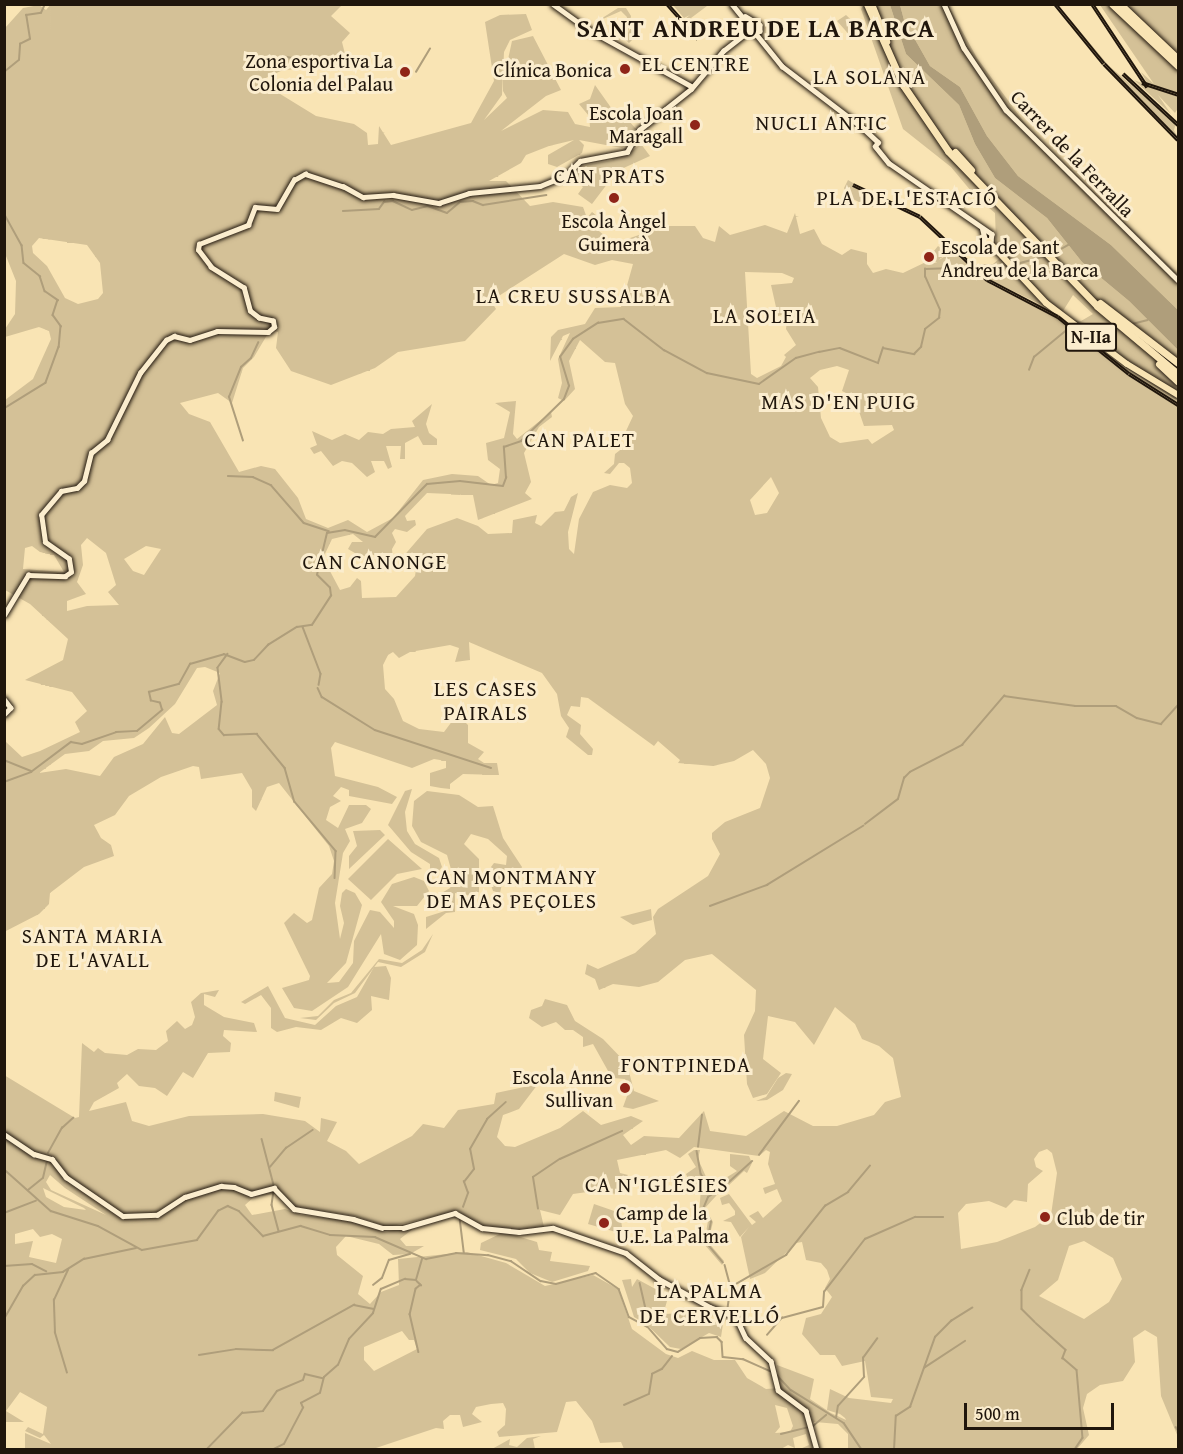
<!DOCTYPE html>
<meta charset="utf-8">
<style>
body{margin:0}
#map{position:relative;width:1183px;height:1454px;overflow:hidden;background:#f9e4b4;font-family:"Gentium Book Plus",serif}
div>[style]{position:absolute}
.green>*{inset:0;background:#d4c197}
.water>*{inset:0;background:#af9e7b}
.stream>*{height:1.5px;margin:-0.75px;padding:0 0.75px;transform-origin:0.75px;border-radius:0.75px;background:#af9e7b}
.roads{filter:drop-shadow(0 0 2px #20160c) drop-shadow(0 0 2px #20160c)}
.secondary>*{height:4.5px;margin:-2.25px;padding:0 2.25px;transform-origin:2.25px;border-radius:2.25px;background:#fbedce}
.primary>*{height:6px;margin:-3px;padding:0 3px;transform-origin:3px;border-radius:3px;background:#f9e4b4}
.highway>*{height:7px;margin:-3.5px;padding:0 3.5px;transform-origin:3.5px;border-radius:3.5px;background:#f9e4b4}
.rail>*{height:4px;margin-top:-2px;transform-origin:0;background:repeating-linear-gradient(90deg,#fbedce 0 4.5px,#20160c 0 9px);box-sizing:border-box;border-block:2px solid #20160c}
.dots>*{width:16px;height:16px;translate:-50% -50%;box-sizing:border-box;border:3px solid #fbedce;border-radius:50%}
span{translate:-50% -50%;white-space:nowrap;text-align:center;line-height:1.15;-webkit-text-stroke:6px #fbedce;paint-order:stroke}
.shield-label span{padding:2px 4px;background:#fbedce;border:2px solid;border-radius:4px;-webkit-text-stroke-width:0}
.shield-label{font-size:18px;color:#20160c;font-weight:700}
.poi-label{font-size:20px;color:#20160c}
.right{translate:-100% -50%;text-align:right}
.left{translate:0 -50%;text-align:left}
.street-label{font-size:20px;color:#20160c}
.neighbourhood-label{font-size:21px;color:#20160c;letter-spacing:1.5px}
.quarter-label{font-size:22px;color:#20160c;letter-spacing:1.5px}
.district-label{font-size:26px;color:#20160c;font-weight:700;letter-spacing:1.5px}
.frame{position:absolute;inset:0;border:6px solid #20160c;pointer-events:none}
.scale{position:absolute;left:964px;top:1403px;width:150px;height:27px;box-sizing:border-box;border:3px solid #20160c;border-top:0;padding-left:8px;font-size:18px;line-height:21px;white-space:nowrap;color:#20160c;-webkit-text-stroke:4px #fbedce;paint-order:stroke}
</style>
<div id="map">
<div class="green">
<i style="clip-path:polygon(evenodd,51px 4px,342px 5px,331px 16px,350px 33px,342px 42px,349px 70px,309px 62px,302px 69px,283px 70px,259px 81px,316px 116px,354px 124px,367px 133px,368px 145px,378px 144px,379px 126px,391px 145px,471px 123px,494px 81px,485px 22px,500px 15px,526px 14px,532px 30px,510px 40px,504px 52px,502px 95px,484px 120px,507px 98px,503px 91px,503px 66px,507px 64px,512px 41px,533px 36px,561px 90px,546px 96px,501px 131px,543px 110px,568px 112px,575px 124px,590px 127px,589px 116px,579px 104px,590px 99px,595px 85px,619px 119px,623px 114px,636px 129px,629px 131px,629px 143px,622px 148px,579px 140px,584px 145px,582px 153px,557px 167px,548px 164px,548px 155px,574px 140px,549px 146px,526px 155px,521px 163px,489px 181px,506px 181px,530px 206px,553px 202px,583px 207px,587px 218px,592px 212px,602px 220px,597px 227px,588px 222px,605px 236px,607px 246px,665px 226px,695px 226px,703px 238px,715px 242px,719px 226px,730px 235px,765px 225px,787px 233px,795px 213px,800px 234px,814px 229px,822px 244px,842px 255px,851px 249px,867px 253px,867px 264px,873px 273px,886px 269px,903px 273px,928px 261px,937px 263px,930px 256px,938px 246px,946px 252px,939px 260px,947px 255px,945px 240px,966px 263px,964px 256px,972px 264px,993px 264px,1005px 254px,996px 243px,995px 213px,976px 197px,951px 167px,903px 129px,861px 9px,864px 5px,890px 5px,906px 54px,959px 105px,975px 144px,995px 178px,1047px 218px,1082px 262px,1129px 301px,1178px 350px,1178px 401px,1131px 371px,1052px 310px,976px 273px,992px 285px,1059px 319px,1128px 375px,1178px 407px,1178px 1437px,1161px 1396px,1157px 1337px,1145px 1330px,1133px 1338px,1135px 1362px,1123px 1381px,1100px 1385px,1087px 1394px,1083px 1408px,1089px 1435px,1077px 1449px,848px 1449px,848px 1434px,838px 1424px,815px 1422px,809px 1424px,813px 1449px,800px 1449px,809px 1445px,806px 1434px,793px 1438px,795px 1448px,788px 1445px,781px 1449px,624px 1449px,621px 1442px,600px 1443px,592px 1421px,576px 1401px,566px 1402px,557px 1432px,499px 1437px,497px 1432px,505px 1425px,506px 1409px,503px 1403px,491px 1404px,476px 1407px,472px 1414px,482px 1422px,463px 1427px,460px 1415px,450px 1415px,443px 1421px,444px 1429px,436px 1428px,373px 1449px,25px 1449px,25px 1433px,51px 1444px,44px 1435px,40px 1438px,25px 1431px,28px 1427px,43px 1434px,47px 1407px,20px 1392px,6px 1411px,24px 1422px,5px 1422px,4px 1075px,75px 1118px,79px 1117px,82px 1043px,94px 1052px,98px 1048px,105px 1053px,127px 1055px,138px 1049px,156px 1050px,168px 1041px,166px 1031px,177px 1021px,185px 1029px,192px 1025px,195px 1017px,191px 1002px,201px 993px,219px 990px,215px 997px,204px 994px,204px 1005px,224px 1017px,254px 1023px,257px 1032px,224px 1030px,223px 1036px,231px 1043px,230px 1052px,208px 1053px,193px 1078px,183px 1072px,167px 1096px,155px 1088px,139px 1086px,127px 1074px,117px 1083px,119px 1088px,94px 1102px,89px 1111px,126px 1102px,132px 1121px,149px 1126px,189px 1116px,263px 1114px,305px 1121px,320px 1132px,321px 1118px,337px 1122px,327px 1141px,346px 1151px,359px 1164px,412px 1136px,423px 1124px,444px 1128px,458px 1110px,494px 1104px,496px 1093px,538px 1084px,519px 1109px,503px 1115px,497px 1137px,505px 1146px,515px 1147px,560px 1128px,583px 1111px,601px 1125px,631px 1116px,643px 1121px,623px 1135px,631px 1145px,644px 1136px,679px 1138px,704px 1111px,710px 1131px,746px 1136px,784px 1111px,813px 1126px,837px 1126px,874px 1115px,885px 1102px,901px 1097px,893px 1058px,879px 1046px,862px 1039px,855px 1024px,835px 1007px,814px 1045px,795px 1022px,768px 1016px,763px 1059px,781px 1073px,767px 1094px,753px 1098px,747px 1084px,744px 1035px,755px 1011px,756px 990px,712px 954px,685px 960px,658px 982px,639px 987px,613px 984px,599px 990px,595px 979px,585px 974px,587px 964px,598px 969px,635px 953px,656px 934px,653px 917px,658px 909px,708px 876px,720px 854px,712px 839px,712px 833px,725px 822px,760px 808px,770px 778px,766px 764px,753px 750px,734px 761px,713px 766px,678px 763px,680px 760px,658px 741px,654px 746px,588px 698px,581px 697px,580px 707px,571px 706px,567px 715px,581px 725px,580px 734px,593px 749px,592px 755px,588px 755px,566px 737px,569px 728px,561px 716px,557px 694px,542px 673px,469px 642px,470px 660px,455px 662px,459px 648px,450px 645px,410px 652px,399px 658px,393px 652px,388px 655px,383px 665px,385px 689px,394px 699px,403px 721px,419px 729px,444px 732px,453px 720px,463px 720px,468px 725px,468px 743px,484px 752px,478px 759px,484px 763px,497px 763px,499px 775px,463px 774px,450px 784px,450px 789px,441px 788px,430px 786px,430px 773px,446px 768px,446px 761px,434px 759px,412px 768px,335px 742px,331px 748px,335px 776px,378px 787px,397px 797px,392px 804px,349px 796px,349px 790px,341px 787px,333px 796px,341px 801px,330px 807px,326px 820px,338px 828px,349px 805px,366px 805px,371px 809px,362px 823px,345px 829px,350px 841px,343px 853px,335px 903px,340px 939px,344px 923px,340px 906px,342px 893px,346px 889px,355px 893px,362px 905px,346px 963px,327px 983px,339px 982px,353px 963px,354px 941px,370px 910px,380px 912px,394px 928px,394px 921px,381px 902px,392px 884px,414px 877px,424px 881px,429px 891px,417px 906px,393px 906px,414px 914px,418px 925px,417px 945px,400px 960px,384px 954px,381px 934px,348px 987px,312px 1011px,294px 1008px,282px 988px,309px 980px,310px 976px,284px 923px,294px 913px,307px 923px,312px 920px,319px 888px,332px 874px,334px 861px,329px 846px,279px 783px,267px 787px,256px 811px,252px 807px,252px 790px,242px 773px,201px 779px,199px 767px,193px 766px,161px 777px,129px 796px,115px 815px,94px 825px,101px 838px,111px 845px,114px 856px,84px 867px,50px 893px,49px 904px,39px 914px,4px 932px,5px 741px,22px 757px,40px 751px,80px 732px,75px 722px,87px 711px,72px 692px,25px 680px,63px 660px,68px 639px,30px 604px,5px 590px,5px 400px,33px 379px,51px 339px,49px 331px,39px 327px,5px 337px,5px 329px,15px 314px,16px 281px,4px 251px,5px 28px,23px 8px,39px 5px,46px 10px,51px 4px,39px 238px,87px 245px,100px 263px,103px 293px,98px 299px,78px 304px,65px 298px,47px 266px,33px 253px,32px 246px,39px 238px,51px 4px,564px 254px,595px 265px,612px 260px,633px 264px,621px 307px,595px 308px,585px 324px,558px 330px,551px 337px,550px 361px,563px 336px,570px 333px,558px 359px,562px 383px,558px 398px,564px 401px,575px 389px,569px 361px,580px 340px,605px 362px,615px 363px,625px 404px,633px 416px,626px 431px,629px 443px,615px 454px,614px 464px,604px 473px,610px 474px,619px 463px,624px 463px,630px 468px,632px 483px,627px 488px,610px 485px,593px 492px,579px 519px,574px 554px,569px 549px,568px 532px,578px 493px,571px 497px,564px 511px,555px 512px,541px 526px,535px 523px,537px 515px,513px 520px,512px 533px,488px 534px,478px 526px,457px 518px,427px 529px,401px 559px,403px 566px,408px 557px,418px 557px,415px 576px,396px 597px,362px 598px,361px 581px,357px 578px,350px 587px,340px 590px,323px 558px,332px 539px,353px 534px,363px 542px,352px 542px,348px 549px,360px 556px,374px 555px,394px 571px,392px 549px,396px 542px,392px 533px,395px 529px,407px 532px,416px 525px,415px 520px,407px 521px,405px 516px,427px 493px,473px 495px,478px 520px,532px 499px,525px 493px,531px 482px,524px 453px,539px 427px,552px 417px,551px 412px,517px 439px,513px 434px,516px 401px,495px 403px,510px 412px,504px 438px,486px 443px,488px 460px,500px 469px,498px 483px,491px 485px,478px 476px,452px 474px,423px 480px,393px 518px,367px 532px,348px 520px,328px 528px,306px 519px,298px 498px,275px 469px,261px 466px,239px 472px,210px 422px,189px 414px,180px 403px,218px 393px,232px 403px,243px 368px,254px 357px,270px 330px,278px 332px,276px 348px,291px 371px,331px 385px,375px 368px,398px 352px,465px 341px,496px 309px,491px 301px,564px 254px,51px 4px,745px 272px,782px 273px,794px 278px,792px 283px,771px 285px,778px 316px,788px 313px,786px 329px,796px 345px,784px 355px,786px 357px,781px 366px,757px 378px,751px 374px,745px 272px,51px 4px,1073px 295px,1093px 314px,1081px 321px,1072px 320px,1063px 311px,1073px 295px,51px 4px,837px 366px,849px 370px,842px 391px,854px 397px,864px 426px,892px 425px,894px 430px,872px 444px,868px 439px,840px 443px,830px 437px,821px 418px,818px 387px,810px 378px,820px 370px,837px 366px,51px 4px,771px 477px,779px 493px,767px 513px,755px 515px,750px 500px,771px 477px,51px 4px,87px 538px,106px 553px,116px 585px,108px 592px,119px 605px,87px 606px,67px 611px,67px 601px,86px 594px,77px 582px,83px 565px,81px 545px,87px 538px,51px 4px,32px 546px,40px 552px,54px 555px,64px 572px,23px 569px,25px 548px,32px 546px,51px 4px,146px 546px,161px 549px,144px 575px,133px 571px,124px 559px,146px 546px,51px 4px,205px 667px,220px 673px,213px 691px,217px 705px,179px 734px,172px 733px,165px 717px,143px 744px,114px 757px,100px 776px,66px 769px,39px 773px,65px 754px,89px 751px,103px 741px,134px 738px,149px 728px,175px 704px,197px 668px,205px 667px,51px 4px,694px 1147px,759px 1156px,766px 1150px,770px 1152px,768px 1164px,775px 1184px,763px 1188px,765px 1194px,777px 1189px,782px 1201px,763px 1218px,758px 1211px,749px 1216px,756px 1222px,752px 1225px,729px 1194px,720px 1198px,722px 1205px,729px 1203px,735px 1211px,735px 1215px,723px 1221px,731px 1222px,740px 1237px,749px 1227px,741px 1237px,750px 1279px,765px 1273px,796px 1243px,802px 1242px,806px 1260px,821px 1263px,827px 1270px,830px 1279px,825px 1288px,832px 1297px,821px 1314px,806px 1318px,802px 1334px,820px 1355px,835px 1355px,842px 1366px,865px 1361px,871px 1397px,893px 1399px,891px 1403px,849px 1398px,830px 1389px,827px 1410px,840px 1414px,845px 1418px,846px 1420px,831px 1413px,810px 1399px,814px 1379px,777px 1365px,779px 1388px,766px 1389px,747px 1378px,735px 1360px,714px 1360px,692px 1351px,678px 1358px,666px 1354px,632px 1329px,618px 1289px,593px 1275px,545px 1286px,506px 1263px,467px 1252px,398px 1259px,399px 1285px,381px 1292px,370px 1304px,358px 1294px,363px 1276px,337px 1255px,336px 1247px,346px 1236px,379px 1244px,393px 1255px,410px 1254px,424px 1246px,406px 1246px,400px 1239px,418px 1225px,385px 1232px,355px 1221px,301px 1215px,285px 1209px,252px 1215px,245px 1205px,254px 1197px,282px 1193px,291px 1206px,355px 1216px,388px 1227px,458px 1211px,478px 1225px,517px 1230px,544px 1227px,540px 1210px,560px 1215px,573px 1194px,594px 1191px,624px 1195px,622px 1181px,628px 1175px,620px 1173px,617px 1160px,666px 1150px,680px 1158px,694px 1147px,51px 4px,1047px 1149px,1052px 1153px,1057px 1173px,1051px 1215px,1035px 1227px,997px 1242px,961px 1249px,958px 1213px,966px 1204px,989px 1201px,1006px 1208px,1014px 1200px,1027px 1202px,1028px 1184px,1043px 1171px,1036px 1167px,1034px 1159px,1039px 1152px,1047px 1149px,51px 4px,50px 1175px,65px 1188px,106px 1215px,51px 1190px,46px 1182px,50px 1175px,51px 4px,43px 1188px,84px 1208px,86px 1210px,64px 1207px,46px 1197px,43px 1188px,51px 4px,33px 1229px,40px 1237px,52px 1234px,62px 1239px,56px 1263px,29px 1257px,33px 1241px,15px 1244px,15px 1234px,33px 1229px,51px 4px,1084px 1241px,1113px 1258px,1122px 1279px,1109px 1302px,1084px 1319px,1039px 1296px,1058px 1280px,1069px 1246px,1084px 1241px,51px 4px,402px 1331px,409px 1340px,414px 1340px,417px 1349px,374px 1371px,364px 1360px,364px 1347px,402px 1331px,51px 4px,775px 1405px,787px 1408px,793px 1426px,790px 1432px,775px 1433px,780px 1427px,775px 1405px)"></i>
<i style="clip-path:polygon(673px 5px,706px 4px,707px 6px,691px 18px,694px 26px,685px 19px,690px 15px,684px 18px)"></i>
<i style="clip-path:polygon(900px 5px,948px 5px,977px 58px,1029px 129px,1178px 274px,1178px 310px,1111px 245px,1018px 176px,987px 136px,960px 87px,930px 66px,904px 20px)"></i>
<i style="clip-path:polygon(1058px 5px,1109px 66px,1176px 123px,1174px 130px,1178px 138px,1101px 59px)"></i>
<i style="clip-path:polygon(1100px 5px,1178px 5px,1178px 94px,1158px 90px,1141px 82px,1146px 81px,1141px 72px,1154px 84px)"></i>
<i style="clip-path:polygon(618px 8px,626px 8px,631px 16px,628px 33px,631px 27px,634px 38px,629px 43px,624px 38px,627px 17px,621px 11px,596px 22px)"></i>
<i style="clip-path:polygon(846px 15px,860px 28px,853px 39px,837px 21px)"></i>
<i style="clip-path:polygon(1134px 80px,1178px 97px,1178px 108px,1175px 113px,1158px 95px,1171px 114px)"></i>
<i style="clip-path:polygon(641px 144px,650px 156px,617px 171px,592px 204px,578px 194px,583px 187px,571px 178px,580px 166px,613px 160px,611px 158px,629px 153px)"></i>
<i style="clip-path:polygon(848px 180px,884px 201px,866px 197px,870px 204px,880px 205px,881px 207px,869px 207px,847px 196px,844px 188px)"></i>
<i style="clip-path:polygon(432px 404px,426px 424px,429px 433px,437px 439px,437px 445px,423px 445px,418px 436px,405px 443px,405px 459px,400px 459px,401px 446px,386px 446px,392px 467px,388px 469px,384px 461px,371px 461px,375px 472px,367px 477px,352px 463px,342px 461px,333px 466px,321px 451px,314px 454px,310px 448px,317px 445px,312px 431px,332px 440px,345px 434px,359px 440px,368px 432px,383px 434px,391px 429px,415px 427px,412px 421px)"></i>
<i style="clip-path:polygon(412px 789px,405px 812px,407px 831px,415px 844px,439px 858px,442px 867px,438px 872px,430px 873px,430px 864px,411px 852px,388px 825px,405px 791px)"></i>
<i style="clip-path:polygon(427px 791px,459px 795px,478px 807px,493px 806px,503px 838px,522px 867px,518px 876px,502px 884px,500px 893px,493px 891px,489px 879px,491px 867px,494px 863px,506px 865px,507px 856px,488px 839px,471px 834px,464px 844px,479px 859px,479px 892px,472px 896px,455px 893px,455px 912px,446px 913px,426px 929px,426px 917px,445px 911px,440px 894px,450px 888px,454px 880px,447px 855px,421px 842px,412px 826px,414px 801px)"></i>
<i style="clip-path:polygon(353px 831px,380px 830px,385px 835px,349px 869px,349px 856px,357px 846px)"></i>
<i style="clip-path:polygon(388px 839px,422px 869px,397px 874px,371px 900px,348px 879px)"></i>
<i style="clip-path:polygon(651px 909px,652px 920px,633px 925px,620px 917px)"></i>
<i style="clip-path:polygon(433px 934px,425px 952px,401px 967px,378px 962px,355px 993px,334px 1003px,316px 1020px,300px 1018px,318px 1016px,334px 1000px,351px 993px,379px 959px,402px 963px,422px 950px)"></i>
<i style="clip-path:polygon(386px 966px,391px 978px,389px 1000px,371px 996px,372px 1010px,357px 1023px,341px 1018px,321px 1030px,296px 1027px,277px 1032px,271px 1028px,271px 1008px,261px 995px,245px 1004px,241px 1002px,268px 986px,285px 1018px,315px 1025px,336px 1006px,357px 997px,374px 967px)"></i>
<i style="clip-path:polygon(545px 999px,567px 1005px,575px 1021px,603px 1039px,627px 1064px,634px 1091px,659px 1101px,633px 1109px,623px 1107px,630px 1088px,625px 1079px,612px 1078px,593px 1044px,583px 1047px,583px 1037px,573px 1030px,565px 1030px,556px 1022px,542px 1027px,529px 1018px,531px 1010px,542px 1006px)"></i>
<i style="clip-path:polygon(786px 1073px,792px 1074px,783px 1090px,767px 1100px,756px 1101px,766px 1097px,778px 1078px)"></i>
<i style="clip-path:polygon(275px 1092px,301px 1097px,299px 1108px,274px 1101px)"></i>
<i style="clip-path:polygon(694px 1150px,700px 1150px,698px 1159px,707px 1179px,694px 1194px,686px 1174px,696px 1167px,688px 1154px)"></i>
<i style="clip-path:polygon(730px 1154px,749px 1156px,752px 1163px,747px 1173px,744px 1171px,729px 1185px,724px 1179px,737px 1171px,730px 1166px)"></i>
<i style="clip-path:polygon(708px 1182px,726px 1185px,705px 1208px,713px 1222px,708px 1242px,724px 1261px,722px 1265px,704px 1244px,708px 1221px,703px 1213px,699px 1215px,701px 1188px)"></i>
<i style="clip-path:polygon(594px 1204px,620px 1213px,623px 1234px,588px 1224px)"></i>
<i style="clip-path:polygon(504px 1232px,537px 1242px,539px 1250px,552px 1252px,550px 1261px,590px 1266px,588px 1271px,552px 1282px,530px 1273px,516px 1259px,480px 1250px,481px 1243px)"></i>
<i style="clip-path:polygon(631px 1279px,632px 1287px,637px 1279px,661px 1292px,659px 1297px,669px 1294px,665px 1308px,646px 1314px,641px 1321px,634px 1317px,622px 1280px)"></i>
<i style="clip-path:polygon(666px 1309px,665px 1314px,681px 1313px,723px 1324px,721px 1337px,709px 1333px,681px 1349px,670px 1347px,644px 1322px,647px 1317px)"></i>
<i style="clip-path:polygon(541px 1436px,533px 1439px,535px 1449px,492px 1449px,510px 1439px,509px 1445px,517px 1447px,527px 1438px)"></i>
</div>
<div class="water">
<i style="clip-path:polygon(890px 5px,900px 5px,904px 20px,930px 66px,960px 87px,987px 136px,1018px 176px,1111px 245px,1178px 310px,1178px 350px,1129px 301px,1082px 262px,1047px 218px,995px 178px,975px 144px,959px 105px,906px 54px)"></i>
</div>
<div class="stream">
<i style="left:282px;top:56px;width:74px;rotate:10.9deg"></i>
<i style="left:4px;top:72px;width:19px;rotate:-39deg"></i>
<i style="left:19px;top:60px;width:16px;rotate:-86deg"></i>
<i style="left:20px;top:44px;width:11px;rotate:-27deg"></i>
<i style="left:30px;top:39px;width:24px;rotate:-99deg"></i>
<i style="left:26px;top:15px;width:15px;rotate:-8deg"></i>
<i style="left:41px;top:13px;width:10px;rotate:-66deg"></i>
<i style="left:416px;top:72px;width:27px;rotate:-59deg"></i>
<i style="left:343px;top:211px;width:36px;rotate:-3deg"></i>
<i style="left:379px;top:209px;width:9px;rotate:-54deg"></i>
<i style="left:384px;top:202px;width:9px;rotate:-6deg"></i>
<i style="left:393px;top:201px;width:21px;rotate:25deg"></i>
<i style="left:412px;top:210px;width:16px;rotate:-14deg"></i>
<i style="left:428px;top:206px;width:20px;rotate:20deg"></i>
<i style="left:447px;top:213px;width:17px;rotate:-40deg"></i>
<i style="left:460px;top:202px;width:13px;rotate:-4deg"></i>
<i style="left:473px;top:201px;width:11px;rotate:22deg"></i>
<i style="left:483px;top:205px;width:64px;rotate:-9deg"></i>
<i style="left:4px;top:213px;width:37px;rotate:61deg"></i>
<i style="left:22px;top:245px;width:18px;rotate:84deg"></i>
<i style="left:24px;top:263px;width:21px;rotate:39deg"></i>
<i style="left:40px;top:276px;width:16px;rotate:72deg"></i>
<i style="left:45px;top:291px;width:16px;rotate:35deg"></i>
<i style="left:58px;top:300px;width:16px;rotate:108deg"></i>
<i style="left:53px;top:315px;width:14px;rotate:54deg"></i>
<i style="left:61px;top:326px;width:21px;rotate:95deg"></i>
<i style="left:59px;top:347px;width:38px;rotate:110deg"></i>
<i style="left:46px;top:383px;width:49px;rotate:148.2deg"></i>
<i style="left:1051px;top:255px;width:22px;rotate:-30deg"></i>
<i style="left:1013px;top:265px;width:34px;rotate:-15deg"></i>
<i style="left:1132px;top:324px;width:16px;rotate:-14deg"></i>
<i style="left:1082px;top:326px;width:14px;rotate:17deg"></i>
<i style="left:1095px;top:330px;width:22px;rotate:-13deg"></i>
<i style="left:1029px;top:370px;width:14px;rotate:-69deg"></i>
<i style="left:1034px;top:357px;width:45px;rotate:-39.6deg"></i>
<i style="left:243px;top:441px;width:46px;rotate:-107.7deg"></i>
<i style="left:229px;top:397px;width:32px;rotate:-68deg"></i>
<i style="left:241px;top:367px;width:13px;rotate:-42deg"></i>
<i style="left:251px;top:358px;width:17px;rotate:-65deg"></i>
<i style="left:228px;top:476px;width:25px;rotate:2deg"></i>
<i style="left:253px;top:477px;width:20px;rotate:24deg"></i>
<i style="left:271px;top:485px;width:50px;rotate:49deg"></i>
<i style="left:304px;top:523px;width:26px;rotate:18deg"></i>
<i style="left:303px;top:627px;width:50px;rotate:69deg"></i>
<i style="left:321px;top:674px;width:11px;rotate:100deg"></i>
<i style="left:228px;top:654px;width:17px;rotate:126deg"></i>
<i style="left:218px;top:668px;width:34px;rotate:83deg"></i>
<i style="left:222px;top:702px;width:27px;rotate:96deg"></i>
<i style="left:219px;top:729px;width:8px;rotate:50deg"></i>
<i style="left:224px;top:735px;width:33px;rotate:-2deg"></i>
<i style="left:257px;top:734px;width:44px;rotate:50.5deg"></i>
<i style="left:285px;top:768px;width:35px;rotate:74deg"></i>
<i style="left:295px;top:802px;width:64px;rotate:50.1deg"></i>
<i style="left:336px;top:851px;width:27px;rotate:92deg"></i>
<i style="left:318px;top:688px;width:10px;rotate:66deg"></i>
<i style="left:322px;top:697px;width:62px;rotate:31.9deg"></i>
<i style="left:375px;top:730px;width:122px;rotate:18.1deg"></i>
<i style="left:4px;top:760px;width:29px;rotate:22deg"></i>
<i style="left:4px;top:782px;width:29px;rotate:-20deg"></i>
<i style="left:31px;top:772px;width:50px;rotate:-36.9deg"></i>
<i style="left:71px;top:742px;width:11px;rotate:10deg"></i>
<i style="left:82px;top:744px;width:36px;rotate:-19deg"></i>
<i style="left:116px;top:732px;width:21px;rotate:-3deg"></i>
<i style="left:137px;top:731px;width:33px;rotate:-40deg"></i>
<i style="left:162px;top:710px;width:7px;rotate:-106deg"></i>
<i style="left:160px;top:703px;width:9px;rotate:-167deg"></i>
<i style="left:151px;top:701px;width:9px;rotate:-103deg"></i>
<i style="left:149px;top:692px;width:31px;rotate:-15deg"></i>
<i style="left:179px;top:684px;width:23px;rotate:-61deg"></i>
<i style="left:190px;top:664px;width:35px;rotate:-16deg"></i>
<i style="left:224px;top:654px;width:22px;rotate:21deg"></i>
<i style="left:245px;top:662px;width:9px;rotate:-13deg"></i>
<i style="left:254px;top:660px;width:21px;rotate:-47deg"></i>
<i style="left:268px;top:645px;width:34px;rotate:-32deg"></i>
<i style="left:297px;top:627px;width:15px;rotate:-8deg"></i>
<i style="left:312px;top:625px;width:35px;rotate:-57deg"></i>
<i style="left:331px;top:596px;width:8px;rotate:-97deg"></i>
<i style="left:330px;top:588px;width:18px;rotate:-135deg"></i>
<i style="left:317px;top:575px;width:43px;rotate:-76.6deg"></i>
<i style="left:327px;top:533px;width:18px;rotate:-9deg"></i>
<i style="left:345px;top:530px;width:31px;rotate:13deg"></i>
<i style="left:375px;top:537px;width:74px;rotate:-45.5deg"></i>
<i style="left:427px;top:484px;width:33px;rotate:-5deg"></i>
<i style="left:460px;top:481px;width:43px;rotate:6.6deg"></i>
<i style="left:503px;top:486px;width:9px;rotate:-69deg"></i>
<i style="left:506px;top:478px;width:31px;rotate:-94deg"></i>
<i style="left:504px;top:447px;width:18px;rotate:-19deg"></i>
<i style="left:521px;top:441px;width:60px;rotate:-44.3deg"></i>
<i style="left:564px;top:399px;width:14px;rotate:-69deg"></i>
<i style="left:569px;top:386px;width:30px;rotate:-107deg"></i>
<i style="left:560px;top:357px;width:22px;rotate:-54deg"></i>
<i style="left:573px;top:339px;width:30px;rotate:-33deg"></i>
<i style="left:598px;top:323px;width:26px;rotate:-9deg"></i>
<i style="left:624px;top:319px;width:51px;rotate:37.8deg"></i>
<i style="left:664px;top:350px;width:49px;rotate:28.1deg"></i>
<i style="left:707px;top:373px;width:53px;rotate:11.9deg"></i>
<i style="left:759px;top:384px;width:45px;rotate:-35.1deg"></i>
<i style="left:796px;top:358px;width:24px;rotate:-15deg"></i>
<i style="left:819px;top:352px;width:21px;rotate:-11deg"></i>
<i style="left:840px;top:348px;width:41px;rotate:21.5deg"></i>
<i style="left:878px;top:363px;width:16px;rotate:-72deg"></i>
<i style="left:883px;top:348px;width:32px;rotate:11deg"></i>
<i style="left:914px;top:354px;width:10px;rotate:-45deg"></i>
<i style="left:921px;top:347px;width:18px;rotate:-77deg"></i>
<i style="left:925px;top:329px;width:18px;rotate:-38deg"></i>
<i style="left:939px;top:318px;width:8px;rotate:-83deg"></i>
<i style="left:940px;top:310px;width:36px;rotate:-114deg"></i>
<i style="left:925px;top:277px;width:8px;rotate:-90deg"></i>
<i style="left:925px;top:269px;width:84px;rotate:-2deg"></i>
<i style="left:865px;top:824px;width:41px;rotate:-37.1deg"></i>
<i style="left:898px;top:799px;width:22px;rotate:-74deg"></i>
<i style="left:904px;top:778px;width:8px;rotate:-45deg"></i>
<i style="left:910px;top:772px;width:59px;rotate:-27.4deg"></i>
<i style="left:962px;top:745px;width:65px;rotate:-49.4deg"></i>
<i style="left:1004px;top:696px;width:72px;rotate:8deg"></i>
<i style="left:1075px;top:706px;width:41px"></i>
<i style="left:1116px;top:706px;width:24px;rotate:30deg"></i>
<i style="left:1137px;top:718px;width:25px;rotate:14deg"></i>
<i style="left:1161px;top:724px;width:25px;rotate:-48deg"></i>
<i style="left:710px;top:906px;width:61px;rotate:-20.2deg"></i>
<i style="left:767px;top:885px;width:113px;rotate:-31.6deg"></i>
<i style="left:262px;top:1139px;width:48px;rotate:75.4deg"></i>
<i style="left:698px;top:1147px;width:32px;rotate:-83deg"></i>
<i style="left:697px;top:1151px;width:23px;rotate:80deg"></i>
<i style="left:701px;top:1174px;width:22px;rotate:54deg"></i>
<i style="left:48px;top:1153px;width:29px;rotate:-61deg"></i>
<i style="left:62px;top:1128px;width:15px;rotate:-42deg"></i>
<i style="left:759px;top:1155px;width:67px;rotate:-53.5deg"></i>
<i style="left:270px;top:1167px;width:25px;rotate:-50deg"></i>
<i style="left:286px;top:1148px;width:32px;rotate:-34deg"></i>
<i style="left:4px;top:1169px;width:63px;rotate:41.8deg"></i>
<i style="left:51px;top:1211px;width:49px;rotate:17.7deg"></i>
<i style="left:98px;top:1226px;width:50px;rotate:28.6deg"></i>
<i style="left:142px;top:1250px;width:56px;rotate:-10.3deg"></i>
<i style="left:197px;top:1240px;width:36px;rotate:-54deg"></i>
<i style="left:218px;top:1211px;width:11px;rotate:-27deg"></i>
<i style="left:228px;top:1206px;width:12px;rotate:24deg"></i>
<i style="left:239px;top:1211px;width:35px;rotate:46deg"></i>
<i style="left:263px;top:1236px;width:39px;rotate:-15deg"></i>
<i style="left:301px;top:1226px;width:30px;rotate:17deg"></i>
<i style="left:330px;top:1235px;width:45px;rotate:2.5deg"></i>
<i style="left:375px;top:1237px;width:56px;rotate:23.3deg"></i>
<i style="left:426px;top:1259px;width:31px;rotate:-11deg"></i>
<i style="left:456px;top:1253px;width:32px;rotate:4deg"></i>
<i style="left:488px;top:1255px;width:24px;rotate:15deg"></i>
<i style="left:511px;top:1261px;width:36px;rotate:34deg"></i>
<i style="left:541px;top:1281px;width:15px;rotate:11deg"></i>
<i style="left:556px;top:1284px;width:41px;rotate:-15.4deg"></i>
<i style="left:596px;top:1273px;width:28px;rotate:35deg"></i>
<i style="left:619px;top:1289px;width:30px;rotate:70deg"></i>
<i style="left:629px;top:1317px;width:21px;rotate:28deg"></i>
<i style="left:648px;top:1327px;width:29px;rotate:49deg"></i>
<i style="left:667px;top:1349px;width:11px;rotate:15deg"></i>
<i style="left:678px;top:1352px;width:26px;rotate:-32deg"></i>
<i style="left:700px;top:1338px;width:17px;rotate:-3deg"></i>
<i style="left:717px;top:1337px;width:7px;rotate:45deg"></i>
<i style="left:722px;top:1342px;width:15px;rotate:86deg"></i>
<i style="left:723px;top:1357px;width:20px;rotate:6deg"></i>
<i style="left:743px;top:1359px;width:32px;rotate:24deg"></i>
<i style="left:729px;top:1182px;width:31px;rotate:-42deg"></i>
<i style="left:28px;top:1190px;width:19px;rotate:-39deg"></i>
<i style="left:43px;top:1178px;width:18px;rotate:-77deg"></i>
<i style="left:274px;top:1191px;width:14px;rotate:98deg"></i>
<i style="left:272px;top:1205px;width:27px;rotate:75deg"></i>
<i style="left:463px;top:1207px;width:15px;rotate:-70deg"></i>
<i style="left:468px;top:1193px;width:12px;rotate:-110deg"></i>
<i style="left:464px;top:1182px;width:16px;rotate:-52deg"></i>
<i style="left:474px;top:1169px;width:20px;rotate:-101deg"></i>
<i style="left:470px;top:1149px;width:34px;rotate:-60deg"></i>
<i style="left:487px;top:1119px;width:25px;rotate:-42deg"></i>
<i style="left:538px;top:1209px;width:32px;rotate:-99deg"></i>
<i style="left:533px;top:1177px;width:32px;rotate:-34deg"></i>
<i style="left:560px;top:1159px;width:68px;rotate:-24.3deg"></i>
<i style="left:4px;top:1213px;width:34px;rotate:-21deg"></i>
<i style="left:460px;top:1218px;width:35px;rotate:83deg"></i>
<i style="left:723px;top:1263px;width:25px;rotate:-130deg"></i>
<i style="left:707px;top:1244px;width:22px;rotate:-80deg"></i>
<i style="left:711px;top:1222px;width:15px;rotate:-122deg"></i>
<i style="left:703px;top:1209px;width:13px;rotate:-67deg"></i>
<i style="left:708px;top:1197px;width:23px;rotate:-34deg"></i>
<i style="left:725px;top:1265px;width:23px;rotate:75deg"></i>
<i style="left:731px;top:1287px;width:21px;rotate:98deg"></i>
<i style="left:4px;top:1266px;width:28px;rotate:-4deg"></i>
<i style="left:32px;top:1264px;width:16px;rotate:27deg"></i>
<i style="left:1030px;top:1270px;width:22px;rotate:112deg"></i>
<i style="left:1022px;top:1290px;width:19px;rotate:90deg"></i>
<i style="left:1022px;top:1309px;width:18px;rotate:45deg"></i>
<i style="left:417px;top:1281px;width:6px;rotate:45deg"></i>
<i style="left:421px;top:1285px;width:6px;rotate:141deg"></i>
<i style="left:416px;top:1289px;width:26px;rotate:103deg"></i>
<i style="left:410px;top:1314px;width:39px;rotate:77deg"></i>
<i style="left:640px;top:1283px;width:32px;rotate:77deg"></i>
<i style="left:647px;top:1314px;width:11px;rotate:117deg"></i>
<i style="left:373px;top:1285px;width:11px;rotate:-38deg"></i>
<i style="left:382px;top:1278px;width:19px;rotate:-69deg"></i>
<i style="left:389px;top:1260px;width:22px;rotate:-16deg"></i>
<i style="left:731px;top:1287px;width:64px;rotate:-30.2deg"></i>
<i style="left:786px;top:1255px;width:63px;rotate:-51.5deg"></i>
<i style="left:825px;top:1206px;width:27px;rotate:-31deg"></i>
<i style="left:848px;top:1192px;width:34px;rotate:-50deg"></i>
<i style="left:4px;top:1319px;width:38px;rotate:-60deg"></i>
<i style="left:23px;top:1286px;width:16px;rotate:-43deg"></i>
<i style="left:35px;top:1275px;width:28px;rotate:-6deg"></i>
<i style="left:63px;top:1272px;width:25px;rotate:-32deg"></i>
<i style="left:84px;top:1259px;width:53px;rotate:-11.9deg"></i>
<i style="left:1036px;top:1323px;width:40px;rotate:42deg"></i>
<i style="left:1066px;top:1350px;width:9px;rotate:111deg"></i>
<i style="left:1063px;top:1358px;width:18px;rotate:41deg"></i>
<i style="left:1077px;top:1370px;width:68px;rotate:85deg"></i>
<i style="left:1083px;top:1438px;width:14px;rotate:124deg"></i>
<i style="left:767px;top:1335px;width:23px;rotate:-49deg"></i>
<i style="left:782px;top:1318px;width:42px;rotate:-15deg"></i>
<i style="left:823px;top:1307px;width:15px;rotate:-86deg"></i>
<i style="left:824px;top:1292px;width:67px;rotate:-52.3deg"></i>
<i style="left:865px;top:1239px;width:55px;rotate:-23.7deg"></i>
<i style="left:915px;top:1217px;width:28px"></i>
<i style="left:199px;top:1355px;width:37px;rotate:-9deg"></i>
<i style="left:236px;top:1349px;width:37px;rotate:2deg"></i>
<i style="left:273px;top:1350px;width:93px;rotate:-29.1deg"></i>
<i style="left:354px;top:1305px;width:20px;rotate:11deg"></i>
<i style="left:924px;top:1368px;width:49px;rotate:-33.4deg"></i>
<i style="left:67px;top:1373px;width:42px;rotate:-106.7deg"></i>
<i style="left:55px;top:1333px;width:33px;rotate:-92deg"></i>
<i style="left:54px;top:1300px;width:33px;rotate:-65deg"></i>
<i style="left:776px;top:1374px;width:22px;rotate:47deg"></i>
<i style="left:791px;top:1390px;width:62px;rotate:31.9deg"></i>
<i style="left:844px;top:1423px;width:32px;rotate:56deg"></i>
<i style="left:624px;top:1405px;width:27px;rotate:-24deg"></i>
<i style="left:649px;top:1394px;width:20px;rotate:-81deg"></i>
<i style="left:652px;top:1374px;width:11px;rotate:-27deg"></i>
<i style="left:662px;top:1369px;width:16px;rotate:-52deg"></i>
<i style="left:836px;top:1418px;width:12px;rotate:-81deg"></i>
<i style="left:838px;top:1406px;width:39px;rotate:-48deg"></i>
<i style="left:864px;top:1377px;width:19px;rotate:-93deg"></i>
<i style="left:863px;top:1358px;width:24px;rotate:-54deg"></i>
<i style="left:813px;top:1426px;width:17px;rotate:-40deg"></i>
<i style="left:1176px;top:1427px;width:4px;rotate:56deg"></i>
<i style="left:781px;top:1434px;width:29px;rotate:-14deg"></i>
<i style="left:206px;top:1450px;width:52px;rotate:-45.8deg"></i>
<i style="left:242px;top:1413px;width:21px;rotate:-5deg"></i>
<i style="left:263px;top:1411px;width:24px;rotate:-55deg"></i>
<i style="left:277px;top:1391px;width:28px;rotate:-23deg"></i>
<i style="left:303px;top:1380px;width:6px;rotate:-72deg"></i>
<i style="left:305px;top:1374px;width:18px;rotate:13deg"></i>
<i style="left:272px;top:1450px;width:13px;rotate:-27deg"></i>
<i style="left:284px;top:1444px;width:41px;rotate:-62.2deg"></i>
<i style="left:303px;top:1408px;width:5px;rotate:-112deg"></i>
<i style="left:301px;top:1403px;width:21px;rotate:-28deg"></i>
<i style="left:320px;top:1393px;width:16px;rotate:-76deg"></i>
<i style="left:324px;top:1377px;width:18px;rotate:-41deg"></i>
<i style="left:338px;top:1365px;width:28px;rotate:-67deg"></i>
<i style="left:349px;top:1339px;width:35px;rotate:-47deg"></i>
<i style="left:373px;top:1313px;width:25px;rotate:-72deg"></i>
<i style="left:381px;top:1289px;width:26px;rotate:-23deg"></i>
<i style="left:405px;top:1279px;width:11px;rotate:5deg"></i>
<i style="left:416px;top:1280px;width:22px;rotate:-74deg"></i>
<i style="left:894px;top:1450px;width:34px;rotate:-87deg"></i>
<i style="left:896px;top:1416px;width:17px;rotate:-33deg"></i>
<i style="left:910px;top:1407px;width:74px;rotate:-70.3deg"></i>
<i style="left:935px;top:1337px;width:23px;rotate:-45deg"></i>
<i style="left:951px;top:1321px;width:25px;rotate:-32deg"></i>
</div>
<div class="roads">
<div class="secondary">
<i style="left:553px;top:4px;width:41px;rotate:36deg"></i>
<i style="left:586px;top:28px;width:120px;rotate:28.9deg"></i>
<i style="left:732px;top:4px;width:80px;rotate:51.1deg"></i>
<i style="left:782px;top:66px;width:102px;rotate:37.4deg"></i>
<i style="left:863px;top:128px;width:21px;rotate:43deg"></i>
<i style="left:878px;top:142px;width:4px;rotate:117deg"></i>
<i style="left:944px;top:4px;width:48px;rotate:65.6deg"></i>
<i style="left:964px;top:48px;width:75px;rotate:55.9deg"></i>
<i style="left:1006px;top:110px;width:242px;rotate:44.7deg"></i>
<i style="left:745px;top:16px;width:17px;rotate:31deg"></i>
<i style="left:760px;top:25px;width:6px;rotate:90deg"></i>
<i style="left:760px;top:31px;width:7px;rotate:153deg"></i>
<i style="left:875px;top:146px;width:22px;rotate:51deg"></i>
<i style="left:889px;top:163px;width:125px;rotate:34.6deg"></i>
<i style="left:992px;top:234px;width:7px;rotate:98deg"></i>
<i style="left:991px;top:241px;width:6px;rotate:-171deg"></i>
<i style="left:985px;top:240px;width:11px;rotate:-105deg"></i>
<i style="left:4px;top:615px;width:47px;rotate:-59deg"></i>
<i style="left:28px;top:575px;width:37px;rotate:2deg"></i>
<i style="left:65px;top:576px;width:7px;rotate:-34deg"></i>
<i style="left:71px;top:572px;width:13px;rotate:-99deg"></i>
<i style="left:69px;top:559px;width:29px;rotate:-145deg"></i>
<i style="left:45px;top:542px;width:27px;rotate:-98deg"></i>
<i style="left:41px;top:515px;width:31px;rotate:-50deg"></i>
<i style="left:61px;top:491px;width:16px;rotate:-11deg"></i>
<i style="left:77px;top:488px;width:10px;rotate:-45deg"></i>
<i style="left:84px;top:481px;width:29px;rotate:-76deg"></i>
<i style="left:91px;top:453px;width:21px;rotate:-39deg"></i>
<i style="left:107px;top:440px;width:75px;rotate:-63.8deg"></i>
<i style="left:140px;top:373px;width:42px;rotate:-51.8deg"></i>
<i style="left:166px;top:340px;width:9px;rotate:-27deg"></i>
<i style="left:174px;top:336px;width:16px;rotate:14deg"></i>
<i style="left:190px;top:340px;width:28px;rotate:-18deg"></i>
<i style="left:217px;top:331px;width:51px;rotate:1.1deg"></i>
<i style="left:268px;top:332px;width:8px;rotate:-40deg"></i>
<i style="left:274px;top:327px;width:6px;rotate:-99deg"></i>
<i style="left:273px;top:321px;width:14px;rotate:-168deg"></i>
<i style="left:259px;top:318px;width:11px;rotate:-142deg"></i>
<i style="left:250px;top:311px;width:24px;rotate:-105deg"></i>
<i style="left:244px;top:288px;width:39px;rotate:-148deg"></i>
<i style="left:211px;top:267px;width:21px;rotate:-127deg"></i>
<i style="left:198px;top:250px;width:6px;rotate:-81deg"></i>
<i style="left:199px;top:244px;width:53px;rotate:-21.2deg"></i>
<i style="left:248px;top:225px;width:19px;rotate:-69deg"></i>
<i style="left:255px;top:207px;width:22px;rotate:5deg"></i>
<i style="left:277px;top:209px;width:34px;rotate:-60deg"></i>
<i style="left:294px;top:180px;width:13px;rotate:-29deg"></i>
<i style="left:305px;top:174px;width:40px;rotate:18deg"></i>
<i style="left:343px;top:186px;width:23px;rotate:29deg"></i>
<i style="left:363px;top:197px;width:30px;rotate:-4deg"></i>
<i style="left:393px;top:195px;width:47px;rotate:9.9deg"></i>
<i style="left:439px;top:203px;width:32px;rotate:-18deg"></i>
<i style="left:469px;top:193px;width:71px;rotate:-5.6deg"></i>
<i style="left:540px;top:186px;width:27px;rotate:-22deg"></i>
<i style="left:565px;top:176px;width:21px;rotate:-45deg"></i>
<i style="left:580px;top:161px;width:48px;rotate:-10.8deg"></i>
<i style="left:627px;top:152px;width:25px;rotate:-61deg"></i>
<i style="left:639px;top:130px;width:66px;rotate:-38.3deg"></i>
<i style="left:691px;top:89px;width:50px;rotate:-49.9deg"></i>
<i style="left:723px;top:51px;width:34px;rotate:-38deg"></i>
<i style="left:4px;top:699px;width:11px;rotate:52deg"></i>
<i style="left:11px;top:708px;width:10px;rotate:135deg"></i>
<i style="left:4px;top:1134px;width:36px;rotate:34deg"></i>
<i style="left:34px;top:1154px;width:19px;rotate:16deg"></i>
<i style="left:52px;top:1159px;width:23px;rotate:52deg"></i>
<i style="left:66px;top:1177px;width:69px;rotate:34.4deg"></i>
<i style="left:123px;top:1216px;width:34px;rotate:-2deg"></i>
<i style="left:157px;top:1215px;width:33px;rotate:-33deg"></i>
<i style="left:185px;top:1197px;width:38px;rotate:-17deg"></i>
<i style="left:221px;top:1186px;width:13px;rotate:4deg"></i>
<i style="left:234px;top:1187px;width:18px;rotate:22deg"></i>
<i style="left:251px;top:1194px;width:24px;rotate:-15deg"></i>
<i style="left:274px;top:1188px;width:29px;rotate:46deg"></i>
<i style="left:294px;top:1209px;width:60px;rotate:9.6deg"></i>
<i style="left:353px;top:1219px;width:30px;rotate:17deg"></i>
<i style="left:382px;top:1228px;width:21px"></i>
<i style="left:403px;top:1228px;width:54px;rotate:-16.1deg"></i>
<i style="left:455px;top:1213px;width:31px;rotate:29deg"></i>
<i style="left:482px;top:1228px;width:37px;rotate:6deg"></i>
<i style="left:519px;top:1232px;width:34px;rotate:-7deg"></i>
<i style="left:553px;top:1228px;width:77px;rotate:18.9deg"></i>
<i style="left:626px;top:1253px;width:42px;rotate:38.2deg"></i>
<i style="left:659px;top:1279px;width:58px;rotate:28.8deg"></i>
<i style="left:710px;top:1307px;width:28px;rotate:21deg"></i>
<i style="left:736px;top:1317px;width:23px;rotate:65deg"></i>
<i style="left:746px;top:1338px;width:34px;rotate:43deg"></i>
<i style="left:771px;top:1361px;width:30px;rotate:76deg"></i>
<i style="left:778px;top:1390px;width:35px;rotate:37deg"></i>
<i style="left:806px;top:1411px;width:41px;rotate:74.2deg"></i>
</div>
<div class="primary">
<i style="left:989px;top:242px;width:83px;rotate:46.9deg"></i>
<i style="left:1046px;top:303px;width:101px;rotate:37deg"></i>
<i style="left:1127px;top:364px;width:60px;rotate:31.3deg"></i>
</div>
<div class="highway">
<i style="left:867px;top:4px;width:89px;rotate:66deg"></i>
<i style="left:903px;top:85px;width:80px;rotate:55.7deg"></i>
<i style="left:948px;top:151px;width:215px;rotate:46.1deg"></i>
<i style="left:1097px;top:306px;width:106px;rotate:40deg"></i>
<i style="left:1112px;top:4px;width:91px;rotate:43.2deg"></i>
<i style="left:1120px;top:4px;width:80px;rotate:43.5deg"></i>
<i style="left:872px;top:6px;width:38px;rotate:68deg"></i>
<i style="left:955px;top:152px;width:24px;rotate:48deg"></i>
<i style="left:1100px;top:303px;width:98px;rotate:37.6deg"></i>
<i style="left:1159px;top:364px;width:26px;rotate:43deg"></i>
</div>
</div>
<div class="rail">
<i style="left:667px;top:4px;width:47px;rotate:48.5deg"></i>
<i style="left:1055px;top:4px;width:77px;rotate:50.8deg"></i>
<i style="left:1104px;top:64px;width:106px;rotate:45.8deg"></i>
<i style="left:1092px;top:4px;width:100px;rotate:56.5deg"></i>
<i style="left:1123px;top:74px;width:75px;rotate:42.8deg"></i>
<i style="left:1142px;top:83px;width:38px;rotate:18deg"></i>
<i style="left:853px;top:185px;width:74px;rotate:25.5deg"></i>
<i style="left:920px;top:217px;width:92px;rotate:43.2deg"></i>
<i style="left:987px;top:280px;width:80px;rotate:27.5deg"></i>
<i style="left:1058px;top:317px;width:91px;rotate:38.8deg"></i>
<i style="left:1129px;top:374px;width:58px;rotate:32.3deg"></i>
</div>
<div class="dots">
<i style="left:625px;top:69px;background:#8f2418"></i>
<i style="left:405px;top:72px;background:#8f2418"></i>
<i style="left:695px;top:125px;background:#8f2418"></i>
<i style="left:614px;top:198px;background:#8f2418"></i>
<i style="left:929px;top:257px;background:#8f2418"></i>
<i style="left:625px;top:1088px;background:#8f2418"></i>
<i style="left:1045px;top:1217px;background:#8f2418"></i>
<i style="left:604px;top:1223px;background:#8f2418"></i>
</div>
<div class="shield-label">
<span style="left:1091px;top:337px">N-IIa</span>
</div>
<div class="poi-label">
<span class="right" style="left:393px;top:72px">Zona esportiva La<br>Colonia del Palau</span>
<span class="right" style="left:612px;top:69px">Clínica Bonica</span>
<span class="right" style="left:683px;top:124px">Escola Joan<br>Maragall</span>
<span style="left:614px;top:232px">Escola Àngel<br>Guimerà</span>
<span class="left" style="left:941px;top:258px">Escola de Sant<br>Andreu de la Barca</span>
<span class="right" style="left:613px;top:1088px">Escola Anne<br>Sullivan</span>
<span class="left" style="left:616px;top:1224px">Camp de la<br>U.E. La Palma</span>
<span class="left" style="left:1057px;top:1217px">Club de tir</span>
</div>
<div class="street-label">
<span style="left:1073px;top:153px;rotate:46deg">Carrer de la Ferralla</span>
</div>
<div class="neighbourhood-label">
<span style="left:696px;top:64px">EL CENTRE</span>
<span style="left:870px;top:77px">LA SOLANA</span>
<span style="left:822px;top:123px">NUCLI ANTIC</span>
<span style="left:610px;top:176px">CAN PRATS</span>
<span style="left:907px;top:198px">PLA DE L'ESTACIÓ</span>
<span style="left:574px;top:296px">LA CREU SUSSALBA</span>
<span style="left:765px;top:316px">LA SOLEIA</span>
<span style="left:839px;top:402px">MAS D'EN PUIG</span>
<span style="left:580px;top:440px">CAN PALET</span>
<span style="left:375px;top:562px">CAN CANONGE</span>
<span style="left:486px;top:701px">LES CASES<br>PAIRALS</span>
<span style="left:512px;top:889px">CAN MONTMANY<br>DE MAS PEÇOLES</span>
<span style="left:93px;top:948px">SANTA MARIA<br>DE L'AVALL</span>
<span style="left:686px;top:1065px">FONTPINEDA</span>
<span style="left:657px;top:1185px">CA N'IGLÉSIES</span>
</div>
<div class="quarter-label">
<span style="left:710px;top:1303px">LA PALMA<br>DE CERVELLÓ</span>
</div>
<div class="district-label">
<span style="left:756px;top:28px">SANT ANDREU DE LA BARCA</span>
</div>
<div class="frame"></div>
<div class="scale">500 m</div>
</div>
